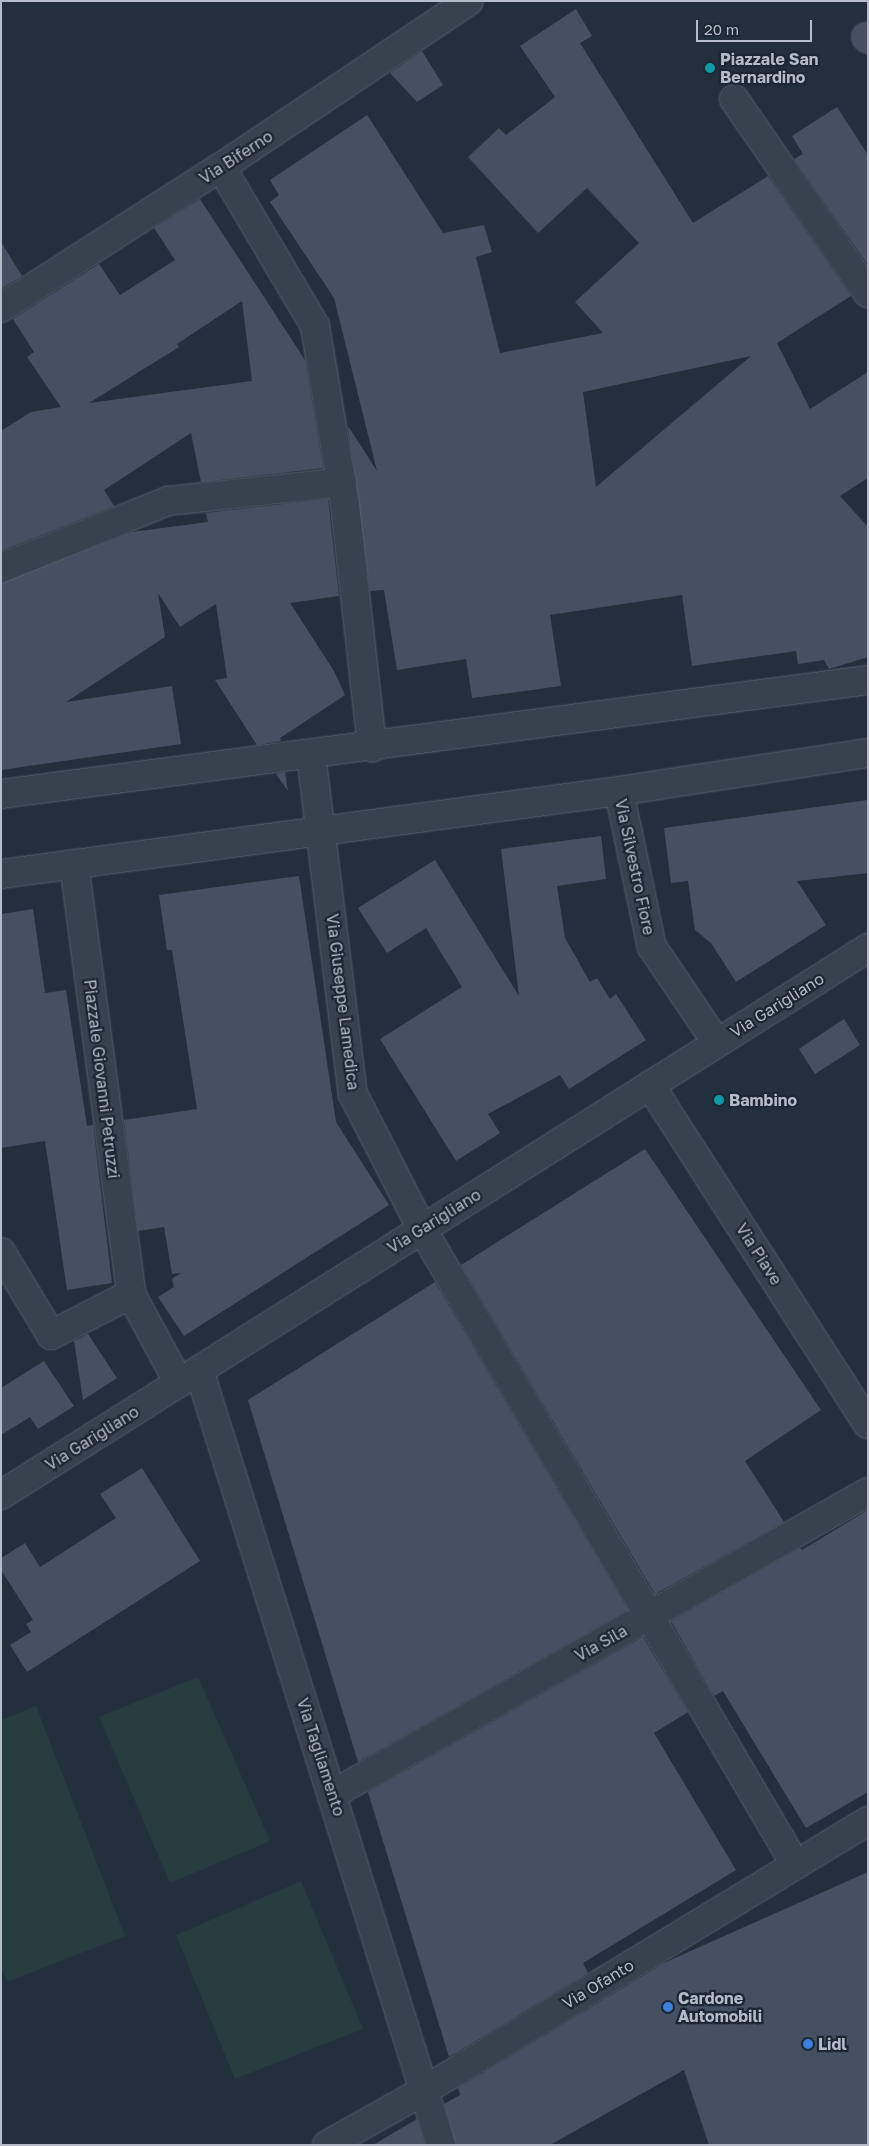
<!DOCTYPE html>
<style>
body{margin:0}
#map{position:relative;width:869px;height:2146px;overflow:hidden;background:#242f3e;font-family:"Golos Text",sans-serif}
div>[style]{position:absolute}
.green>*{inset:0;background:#263c3f}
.building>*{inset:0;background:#455162}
.roads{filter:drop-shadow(0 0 1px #565f6c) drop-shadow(0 0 1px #565f6c)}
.street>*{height:28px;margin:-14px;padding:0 14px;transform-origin:14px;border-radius:14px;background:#38414e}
.secondary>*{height:28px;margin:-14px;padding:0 14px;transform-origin:14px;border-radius:14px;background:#465061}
.dots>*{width:14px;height:14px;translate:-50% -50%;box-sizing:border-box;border:2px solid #1d2633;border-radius:50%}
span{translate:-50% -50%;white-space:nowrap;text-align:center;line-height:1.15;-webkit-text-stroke:4.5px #1d2633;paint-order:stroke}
.poi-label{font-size:16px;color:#b4bcc9;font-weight:700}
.left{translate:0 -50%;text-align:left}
.street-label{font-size:16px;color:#b4bcc9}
.frame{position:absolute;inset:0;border:2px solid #b4bcc9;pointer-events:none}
.scale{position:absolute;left:696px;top:20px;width:116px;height:22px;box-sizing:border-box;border:2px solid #b4bcc9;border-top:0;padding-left:6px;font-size:15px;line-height:18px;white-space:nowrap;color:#b4bcc9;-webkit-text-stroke:4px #1d2633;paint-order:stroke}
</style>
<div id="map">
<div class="green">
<i style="clip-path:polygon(198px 1677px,270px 1841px,170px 1883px,99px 1717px)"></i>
<i style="clip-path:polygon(36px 1706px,125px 1936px,7px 1982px,1px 1968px,1px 1720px)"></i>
<i style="clip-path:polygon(301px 1881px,363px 2029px,235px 2079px,176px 1935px)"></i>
</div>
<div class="building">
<i style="clip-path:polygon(evenodd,576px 9px,592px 36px,580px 43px,693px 223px,768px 176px,851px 296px,777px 343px,810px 409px,868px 372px,868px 478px,840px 496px,868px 527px,868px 657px,829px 669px,824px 660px,798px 664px,796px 651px,692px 666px,682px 595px,550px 615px,561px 686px,472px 698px,466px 659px,397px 670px,384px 590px,370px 591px,348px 426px,377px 471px,334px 298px,270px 202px,279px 195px,270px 180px,367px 115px,443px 233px,484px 225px,492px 252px,476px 257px,500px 353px,603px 333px,575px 302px,639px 243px,587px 188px,538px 233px,468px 157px,499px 128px,506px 135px,555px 97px,520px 46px,576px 9px,751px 356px,596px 487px,583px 392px,751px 356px)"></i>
<i style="clip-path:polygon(422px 51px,443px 85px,417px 102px,390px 73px)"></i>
<i style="clip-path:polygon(837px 107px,868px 155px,868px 265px,794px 159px,803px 154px,792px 136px)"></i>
<i style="clip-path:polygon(evenodd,200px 199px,305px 360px,323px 468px,201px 482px,191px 433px,104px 490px,114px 506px,1px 551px,1px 431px,31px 412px,61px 407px,27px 357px,34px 352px,13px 319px,99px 264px,120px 295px,175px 260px,154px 228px,200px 199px,242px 301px,252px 381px,89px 403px,179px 347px,177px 344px,242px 301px)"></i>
<i style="clip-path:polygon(1px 242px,22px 276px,1px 289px)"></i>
<i style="clip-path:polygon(328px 499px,339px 596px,290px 603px,334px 671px,345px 695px,280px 738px,281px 741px,257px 745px,215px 680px,227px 678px,216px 604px,180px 627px,158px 593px,165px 637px,66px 702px,172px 686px,181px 744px,1px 770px,1px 583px,132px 532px,208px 522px,206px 513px)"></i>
<i style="clip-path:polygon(285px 772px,288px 791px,276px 774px)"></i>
<i style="clip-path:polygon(868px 800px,868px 873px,797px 881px,826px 925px,736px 982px,711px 943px,695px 930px,688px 881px,671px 883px,664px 828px)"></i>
<i style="clip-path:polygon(601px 836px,606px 879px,557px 886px,565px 938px,590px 982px,597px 978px,610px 999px,616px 994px,646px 1040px,569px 1089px,560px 1075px,488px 1114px,500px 1133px,456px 1161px,380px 1039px,462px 987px,426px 928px,387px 953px,358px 908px,435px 860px,519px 996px,501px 849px)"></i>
<i style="clip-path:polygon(299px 876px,336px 1122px,389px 1205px,184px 1336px,158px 1297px,174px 1287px,172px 1279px,181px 1273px,172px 1274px,164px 1227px,138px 1231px,124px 1120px,197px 1109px,172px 950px,167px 950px,159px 895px)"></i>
<i style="clip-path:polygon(33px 909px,45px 993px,66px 990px,87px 1126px,93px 1125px,112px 1283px,67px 1290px,45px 1141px,1px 1148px,1px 914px)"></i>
<i style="clip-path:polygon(844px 1019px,860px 1045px,815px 1074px,799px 1049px)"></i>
<i style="clip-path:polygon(645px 1149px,821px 1410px,745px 1461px,784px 1522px,655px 1594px,461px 1265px)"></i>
<i style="clip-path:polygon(435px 1282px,628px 1610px,358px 1762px,248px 1400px)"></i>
<i style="clip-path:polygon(88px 1334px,117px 1378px,83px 1400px,74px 1341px)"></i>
<i style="clip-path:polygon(44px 1361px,74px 1406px,38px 1429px,30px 1417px,1px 1435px,1px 1388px)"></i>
<i style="clip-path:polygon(142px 1468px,200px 1561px,27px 1672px,10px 1645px,31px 1632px,26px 1624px,33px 1620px,1px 1570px,1px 1558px,25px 1543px,40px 1567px,116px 1518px,100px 1494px)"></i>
<i style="clip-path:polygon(868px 1510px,868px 1792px,806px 1828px,723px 1691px,714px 1696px,671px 1621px,800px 1548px,802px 1550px)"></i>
<i style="clip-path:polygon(643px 1637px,688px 1712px,654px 1733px,736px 1870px,583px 1963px,588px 1973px,449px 2057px,368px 1792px)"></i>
<i style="clip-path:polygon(868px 1872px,868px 2145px,709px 2145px,684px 2070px,550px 2145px,456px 2145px,444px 2104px,460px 2095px,458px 2088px,666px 1962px)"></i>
<i style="clip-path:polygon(417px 2119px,425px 2145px,373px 2145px)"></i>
</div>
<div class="roads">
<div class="street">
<i style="left:734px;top:99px;width:236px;rotate:55.4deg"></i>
<i style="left:221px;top:167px;width:185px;rotate:59.4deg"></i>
<i style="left:315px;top:326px;width:181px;rotate:80.5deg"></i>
<i style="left:345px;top:505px;width:244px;rotate:83.6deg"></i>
<i style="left:1px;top:308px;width:261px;rotate:-32.7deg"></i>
<i style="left:221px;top:167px;width:298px;rotate:-33.8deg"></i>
<i style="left:1px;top:568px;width:180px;rotate:-21.9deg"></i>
<i style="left:168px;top:501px;width:175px;rotate:-6.2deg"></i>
<i style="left:311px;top:754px;width:343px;rotate:83deg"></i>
<i style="left:353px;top:1094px;width:152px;rotate:62.9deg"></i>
<i style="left:422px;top:1229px;width:736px;rotate:59.57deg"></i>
<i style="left:619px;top:791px;width:159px;rotate:78.1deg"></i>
<i style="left:652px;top:947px;width:116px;rotate:55.9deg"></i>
<i style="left:1px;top:794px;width:874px;rotate:-7.49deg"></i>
<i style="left:74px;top:864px;width:434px;rotate:82.4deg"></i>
<i style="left:131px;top:1294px;width:101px;rotate:61.7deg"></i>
<i style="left:1px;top:874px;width:624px;rotate:-7.65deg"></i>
<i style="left:619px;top:791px;width:252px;rotate:-8.7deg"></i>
<i style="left:650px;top:1085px;width:403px;rotate:57.3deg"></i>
<i style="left:1px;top:1252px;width:97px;rotate:58.9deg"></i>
<i style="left:51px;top:1335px;width:90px;rotate:-27.1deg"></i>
<i style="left:199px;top:1370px;width:812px;rotate:72.66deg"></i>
<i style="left:1px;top:1495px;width:1025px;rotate:-32.25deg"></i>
<i style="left:333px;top:1794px;width:614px;rotate:-29.44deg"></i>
<i style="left:327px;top:2145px;width:112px;rotate:-29.3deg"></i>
<i style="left:425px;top:2090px;width:518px;rotate:-31.27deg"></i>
</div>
<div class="secondary">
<i style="left:866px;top:37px;width:3px;rotate:45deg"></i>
</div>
</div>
<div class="dots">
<i style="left:710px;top:68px;background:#0f9aa8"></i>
<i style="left:719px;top:1100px;background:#0f9aa8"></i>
<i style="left:668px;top:2007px;background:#3f7fe0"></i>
<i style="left:808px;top:2044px;background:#3f7fe0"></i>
</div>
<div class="poi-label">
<span class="left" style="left:720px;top:68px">Piazzale San<br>Bernardino</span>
<span class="left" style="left:729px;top:1100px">Bambino</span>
<span class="left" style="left:678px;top:2007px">Cardone<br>Automobili</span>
<span class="left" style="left:818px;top:2044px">Lidl</span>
</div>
<div class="street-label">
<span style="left:236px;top:157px;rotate:-33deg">Via Biferno</span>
<span style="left:635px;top:867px;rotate:78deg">Via Silvestro Fiore</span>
<span style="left:343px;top:1002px;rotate:83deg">Via Giuseppe Lamedica</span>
<span style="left:777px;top:1005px;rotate:-32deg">Via Garigliano</span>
<span style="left:102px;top:1079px;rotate:83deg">Piazzale Giovanni Petruzzi</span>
<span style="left:434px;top:1221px;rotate:-32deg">Via Garigliano</span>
<span style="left:759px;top:1254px;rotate:57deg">Via Piave</span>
<span style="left:92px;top:1438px;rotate:-32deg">Via Garigliano</span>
<span style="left:601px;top:1643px;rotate:-29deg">Via Sila</span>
<span style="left:321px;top:1757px;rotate:72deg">Via Tagliamento</span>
<span style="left:598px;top:1984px;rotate:-31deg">Via Ofanto</span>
</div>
<div class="frame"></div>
<div class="scale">20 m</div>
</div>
